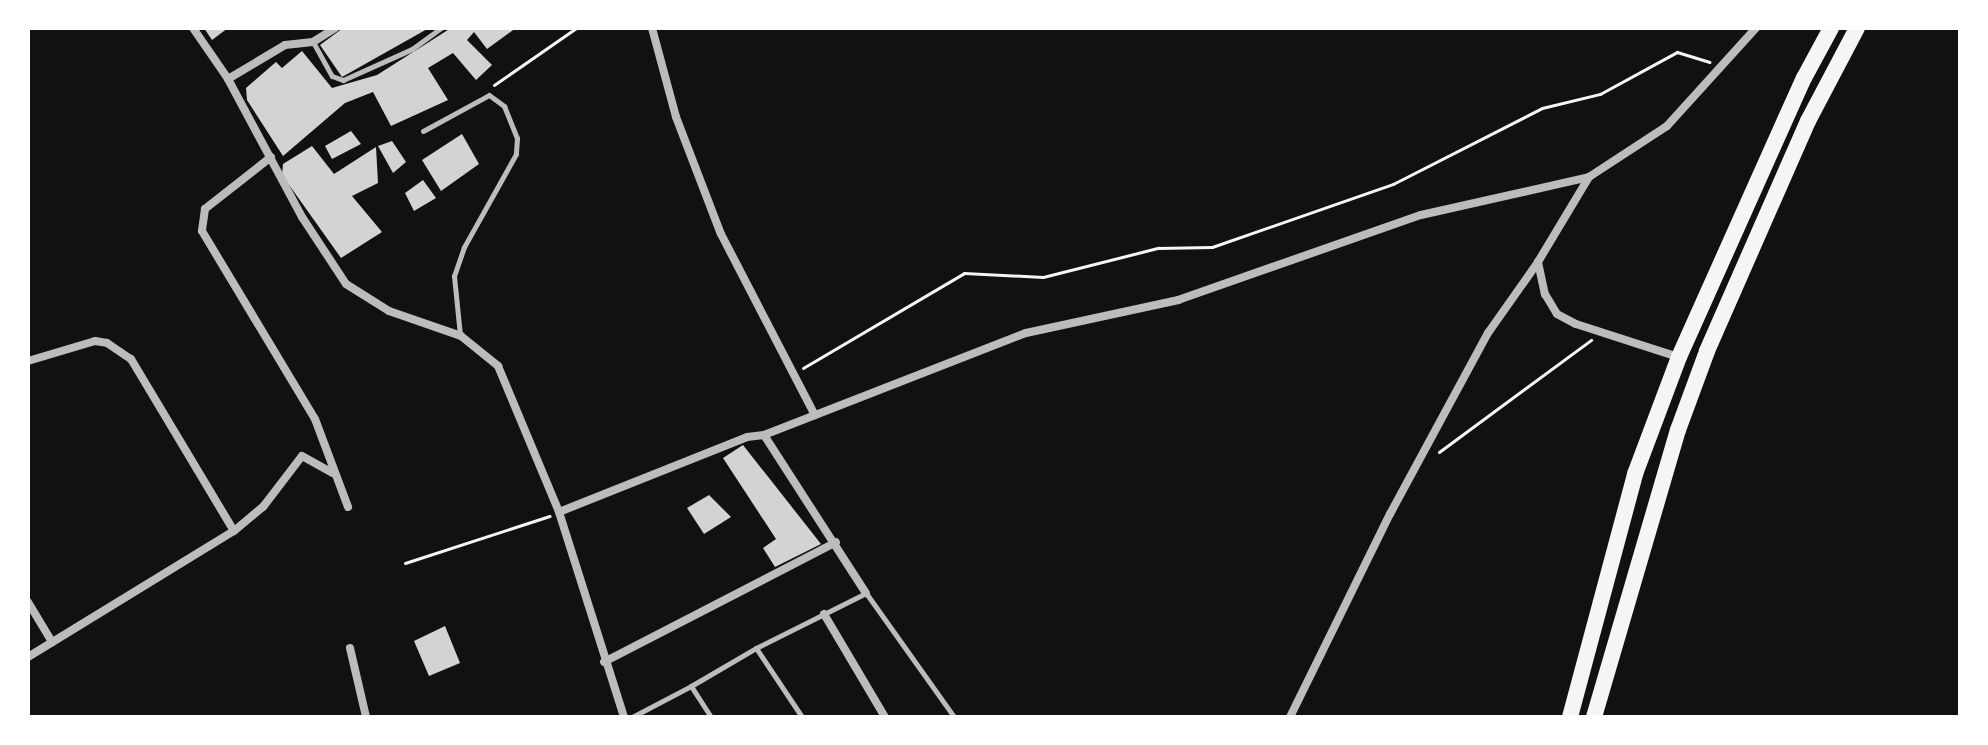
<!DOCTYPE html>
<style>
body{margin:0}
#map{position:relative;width:1988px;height:745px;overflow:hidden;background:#111;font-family:"Space Grotesk",sans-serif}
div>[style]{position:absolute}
.building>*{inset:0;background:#d3d3d3}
.path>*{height:3px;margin:-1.5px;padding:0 1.5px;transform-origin:1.5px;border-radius:1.5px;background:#f5f5f5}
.service>*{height:5px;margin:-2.5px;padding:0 2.5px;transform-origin:2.5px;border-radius:2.5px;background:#bcbcbc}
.minor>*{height:8px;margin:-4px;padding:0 4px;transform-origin:4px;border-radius:4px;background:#bcbcbc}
.trunk>*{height:16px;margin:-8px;padding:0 8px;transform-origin:8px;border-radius:8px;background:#f5f5f5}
span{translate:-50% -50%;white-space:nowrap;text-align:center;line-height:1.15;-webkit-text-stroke:6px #fff;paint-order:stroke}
.frame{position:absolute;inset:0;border:30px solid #fff;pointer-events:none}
</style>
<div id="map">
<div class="building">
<i style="clip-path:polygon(204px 28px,228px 28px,212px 40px)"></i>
<i style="clip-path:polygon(343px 28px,429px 28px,342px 77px,320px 45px)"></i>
<i style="clip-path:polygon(451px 28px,516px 28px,487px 49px,474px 32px,467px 40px,492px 65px,476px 80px,453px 53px,428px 68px,448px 100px,391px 126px,373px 92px,345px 103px,283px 156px,247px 100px,246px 88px,276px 62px,282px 68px,302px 51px,332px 88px,377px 75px)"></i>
<i style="clip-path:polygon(351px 131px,361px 144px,332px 159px,325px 146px)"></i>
<i style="clip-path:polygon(462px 134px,479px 164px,441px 191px,422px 160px)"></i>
<i style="clip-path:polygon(392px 141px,406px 162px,393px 173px,378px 146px)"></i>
<i style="clip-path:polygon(312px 146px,334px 174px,376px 147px,378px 183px,352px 196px,382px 232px,341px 258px,282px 175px,283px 164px)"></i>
<i style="clip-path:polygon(423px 180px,436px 198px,414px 211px,405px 193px)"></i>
<i style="clip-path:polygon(743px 445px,821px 544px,775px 567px,763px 548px,776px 539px,723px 458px)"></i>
<i style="clip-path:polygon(709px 495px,731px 517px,704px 534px,687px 508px)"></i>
<i style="clip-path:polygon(445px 626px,460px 663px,429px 676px,414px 641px)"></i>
</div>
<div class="path">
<i style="left:494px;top:85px;width:100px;rotate:-34.8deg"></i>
<i style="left:803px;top:368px;width:187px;rotate:-30.5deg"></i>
<i style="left:964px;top:273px;width:79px;rotate:2.9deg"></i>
<i style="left:1043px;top:277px;width:119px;rotate:-14.2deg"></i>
<i style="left:1158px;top:248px;width:54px;rotate:-1.1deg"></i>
<i style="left:1212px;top:247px;width:192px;rotate:-19.2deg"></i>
<i style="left:1393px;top:184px;width:167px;rotate:-27deg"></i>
<i style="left:1542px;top:108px;width:60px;rotate:-13.6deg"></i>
<i style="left:1600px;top:94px;width:88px;rotate:-28.6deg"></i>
<i style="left:1677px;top:52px;width:34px;rotate:17deg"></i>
<i style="left:1439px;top:452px;width:189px;rotate:-36.4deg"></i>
<i style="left:405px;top:563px;width:152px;rotate:-18deg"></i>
</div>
<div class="service">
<i style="left:313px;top:42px;width:39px;rotate:61deg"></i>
<i style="left:332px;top:76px;width:12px;rotate:20deg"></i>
<i style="left:343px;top:80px;width:76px;rotate:-24.2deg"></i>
<i style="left:412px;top:49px;width:36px;rotate:-36deg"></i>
<i style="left:423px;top:131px;width:75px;rotate:-28.6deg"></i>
<i style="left:489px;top:95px;width:19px;rotate:36deg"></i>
<i style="left:504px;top:106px;width:35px;rotate:68deg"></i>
<i style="left:517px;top:138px;width:16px;rotate:94deg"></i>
<i style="left:516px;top:154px;width:107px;rotate:119.2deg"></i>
<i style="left:464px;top:247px;width:31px;rotate:109deg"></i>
<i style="left:454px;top:276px;width:59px;rotate:84.2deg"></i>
<i style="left:632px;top:717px;width:67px;rotate:-27.7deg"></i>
<i style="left:711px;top:717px;width:37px;rotate:-123deg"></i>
<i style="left:691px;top:686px;width:75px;rotate:-30.3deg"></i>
<i style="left:802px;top:717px;width:83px;rotate:-123.7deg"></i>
<i style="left:756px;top:648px;width:123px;rotate:-26.6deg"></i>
<i style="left:866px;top:593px;width:152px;rotate:54.6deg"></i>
</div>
<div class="minor">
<i style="left:193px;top:28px;width:62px;rotate:55.5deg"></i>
<i style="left:228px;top:79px;width:157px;rotate:61.8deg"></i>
<i style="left:302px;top:217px;width:80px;rotate:56.7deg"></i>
<i style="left:346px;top:284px;width:51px;rotate:32.1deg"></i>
<i style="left:389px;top:311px;width:76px;rotate:19.1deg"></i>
<i style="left:461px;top:336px;width:48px;rotate:39deg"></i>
<i style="left:498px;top:366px;width:158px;rotate:67.3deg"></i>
<i style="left:559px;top:512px;width:215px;rotate:72.4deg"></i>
<i style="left:652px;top:28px;width:92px;rotate:74.9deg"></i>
<i style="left:676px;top:117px;width:125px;rotate:69deg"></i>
<i style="left:721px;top:234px;width:204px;rotate:62.6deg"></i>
<i style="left:228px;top:79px;width:66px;rotate:-30.8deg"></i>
<i style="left:285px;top:45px;width:28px;rotate:-6deg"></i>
<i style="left:313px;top:42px;width:26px;rotate:-32deg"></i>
<i style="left:271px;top:157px;width:84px;rotate:141.8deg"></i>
<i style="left:205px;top:209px;width:22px;rotate:98deg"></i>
<i style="left:202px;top:231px;width:219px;rotate:59deg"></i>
<i style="left:315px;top:419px;width:94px;rotate:69.4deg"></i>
<i style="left:1589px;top:177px;width:99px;rotate:121deg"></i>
<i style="left:1538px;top:262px;width:33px;rotate:78deg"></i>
<i style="left:1545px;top:294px;width:23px;rotate:59deg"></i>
<i style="left:1557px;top:314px;width:21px;rotate:28deg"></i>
<i style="left:1576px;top:324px;width:107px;rotate:17.9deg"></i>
<i style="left:28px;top:361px;width:70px;rotate:-16.6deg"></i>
<i style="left:95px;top:341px;width:12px;rotate:9deg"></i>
<i style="left:107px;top:343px;width:29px;rotate:34deg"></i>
<i style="left:131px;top:359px;width:200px;rotate:59.1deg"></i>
<i style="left:764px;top:435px;width:281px;rotate:-21.3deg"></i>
<i style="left:1026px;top:333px;width:156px;rotate:-12.2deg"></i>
<i style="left:1178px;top:300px;width:257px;rotate:-19.3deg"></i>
<i style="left:1421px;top:215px;width:172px;rotate:-12.7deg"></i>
<i style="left:1589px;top:177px;width:93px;rotate:-33.2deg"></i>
<i style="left:1667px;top:126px;width:132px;rotate:-47.8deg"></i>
<i style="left:559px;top:512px;width:202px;rotate:-21.7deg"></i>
<i style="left:747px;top:437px;width:17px;rotate:-7deg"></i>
<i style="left:764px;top:435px;width:188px;rotate:57.2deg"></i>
<i style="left:28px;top:602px;width:47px;rotate:59deg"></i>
<i style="left:824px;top:614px;width:120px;rotate:59.4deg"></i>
<i style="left:350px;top:648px;width:71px;rotate:76.9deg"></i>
<i style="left:28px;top:657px;width:241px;rotate:-31.5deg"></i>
<i style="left:234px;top:531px;width:38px;rotate:-40deg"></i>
<i style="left:263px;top:507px;width:64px;rotate:-52.6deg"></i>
<i style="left:302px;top:456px;width:35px;rotate:29deg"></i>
<i style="left:604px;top:662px;width:261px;rotate:-27.3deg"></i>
<i style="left:1290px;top:717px;width:226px;rotate:-63.8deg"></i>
<i style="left:1390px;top:514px;width:206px;rotate:-61.6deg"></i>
<i style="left:1488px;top:333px;width:87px;rotate:-54.8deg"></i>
</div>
<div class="trunk">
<i style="left:1570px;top:717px;width:252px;rotate:-75deg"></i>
<i style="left:1635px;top:474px;width:125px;rotate:-69.4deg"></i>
<i style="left:1679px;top:357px;width:306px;rotate:-65.9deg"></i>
<i style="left:1804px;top:78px;width:57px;rotate:-61.6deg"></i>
<i style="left:1594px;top:717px;width:299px;rotate:-73.7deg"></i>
<i style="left:1678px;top:430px;width:84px;rotate:-69.8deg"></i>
<i style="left:1707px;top:351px;width:251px;rotate:-66.3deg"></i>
<i style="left:1808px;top:121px;width:105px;rotate:-62.2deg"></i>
</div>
<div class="frame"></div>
</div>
